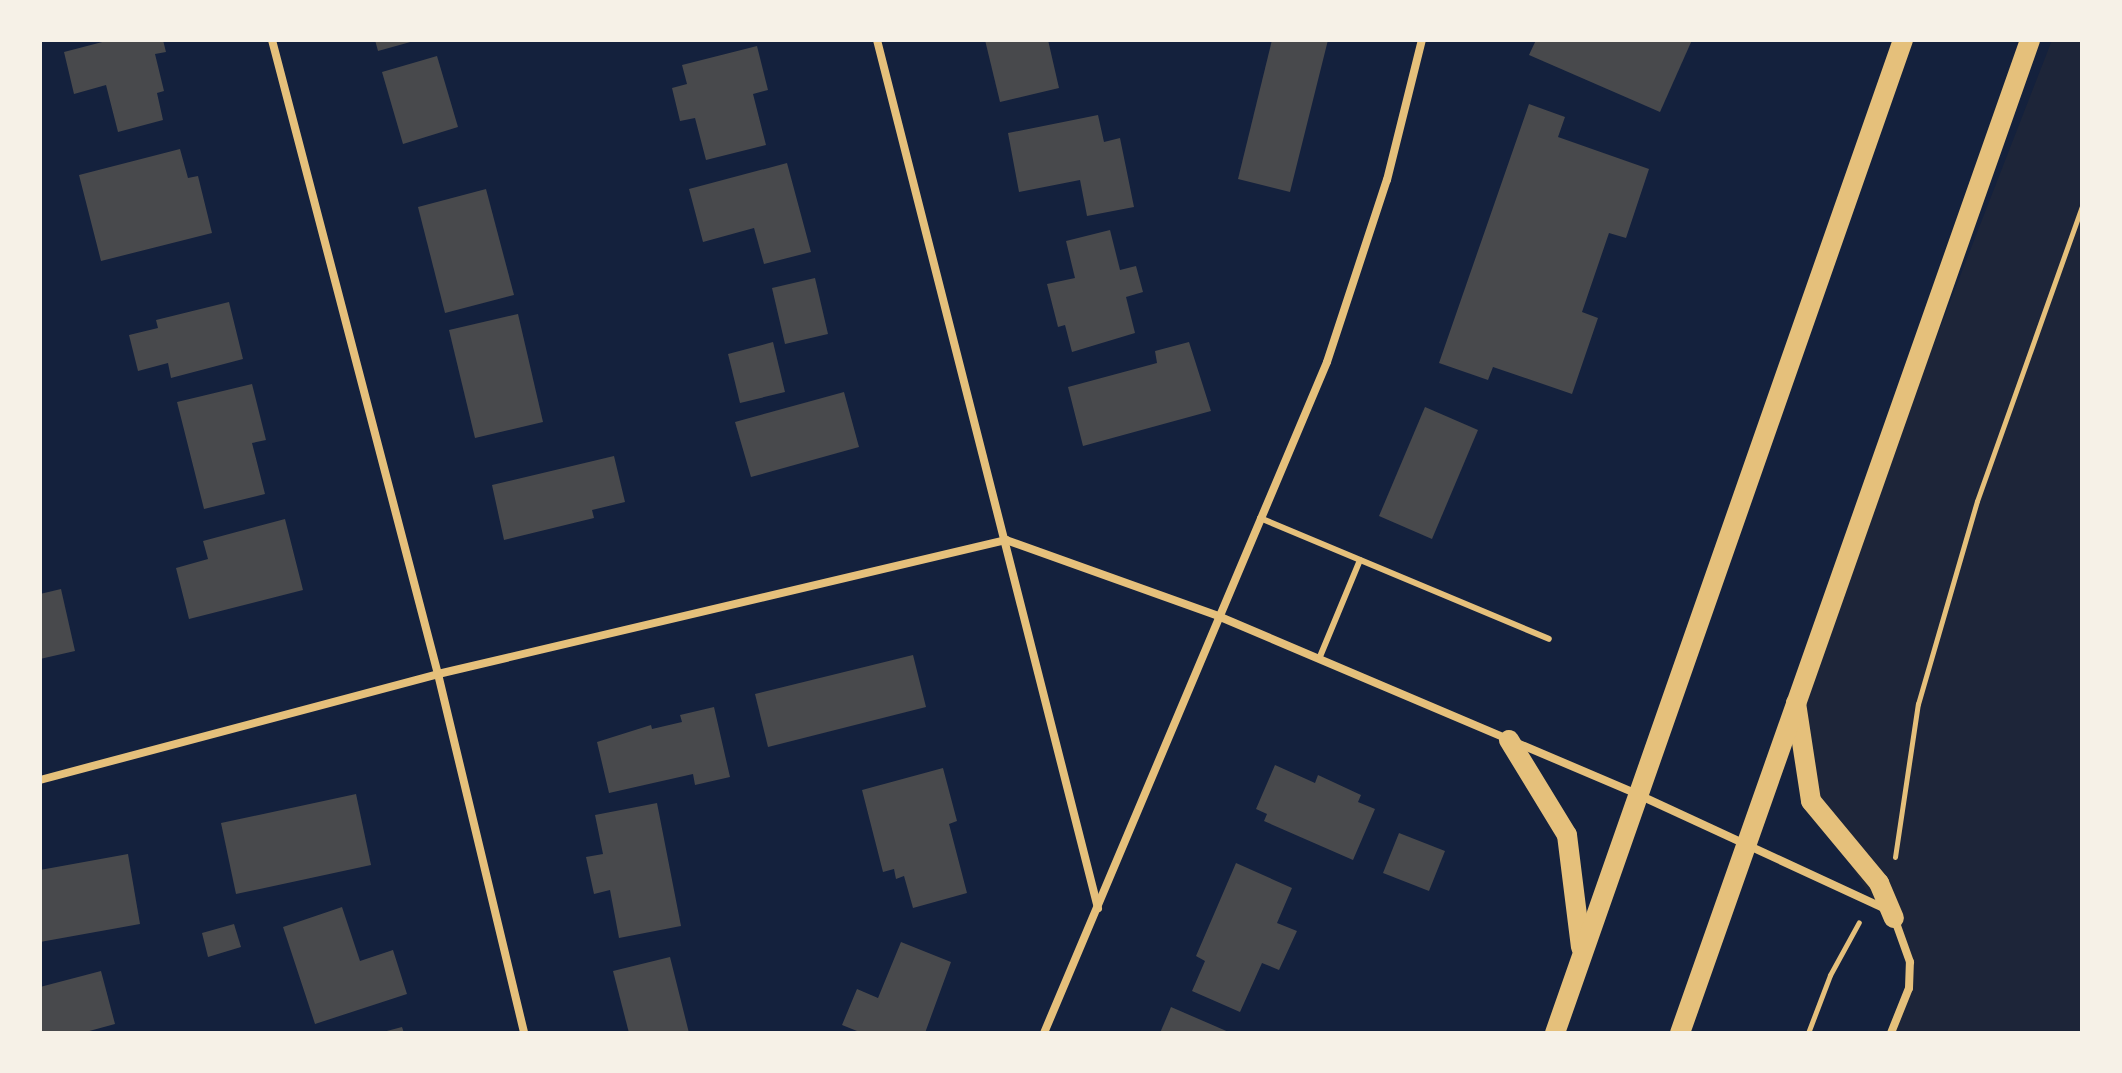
<!DOCTYPE html>
<style>
body{margin:0}
#map{position:relative;width:2122px;height:1073px;overflow:hidden;background:#14213d;font-family:"Titillium Web",sans-serif}
div>[style]{position:absolute}
.green>*{inset:0;background:#1d2539}
.building>*{inset:0;background:#48494c}
.path>*{height:5px;margin:-2.5px;padding:0 2.5px;transform-origin:2.5px;border-radius:2.5px;background:#e5c07b}
.service>*{height:6px;margin:-3px;padding:0 3px;transform-origin:3px;border-radius:3px;background:#e5c07b}
.minor>*{height:8px;margin:-4px;padding:0 4px;transform-origin:4px;border-radius:4px;background:#e5c07b}
.primary>*{height:20px;margin:-10px;padding:0 10px;transform-origin:10px;border-radius:10px;background:#e5c07b}
span{translate:-50% -50%;white-space:nowrap;text-align:center;line-height:1.15;-webkit-text-stroke:6px #f6f1e7;paint-order:stroke}
.frame{position:absolute;inset:0;border:42px solid #f6f1e7;pointer-events:none}
</style>
<div id="map">
<div class="green">
<i style="clip-path:polygon(2052px 40px,2082px 40px,2082px 1033px,1891px 1033px,1909px 988px,1905px 939px,1872px 899px,1811px 801px,1796px 698px)"></i>
</div>
<div class="building">
<i style="clip-path:polygon(110px 40px,163px 40px,166px 52px,155px 54px,164px 91px,157px 93px,163px 120px,118px 132px,106px 85px,74px 94px,64px 52px)"></i>
<i style="clip-path:polygon(375px 40px,414px 40px,414px 41px,378px 51px)"></i>
<i style="clip-path:polygon(985px 40px,1048px 40px,1059px 88px,1000px 102px)"></i>
<i style="clip-path:polygon(1272px 40px,1328px 40px,1290px 192px,1238px 179px)"></i>
<i style="clip-path:polygon(1536px 40px,1692px 40px,1660px 112px,1529px 55px)"></i>
<i style="clip-path:polygon(757px 46px,768px 90px,753px 94px,766px 145px,706px 160px,695px 118px,680px 121px,672px 88px,687px 84px,682px 65px)"></i>
<i style="clip-path:polygon(437px 56px,458px 127px,403px 144px,382px 72px)"></i>
<i style="clip-path:polygon(1529px 104px,1565px 117px,1558px 137px,1649px 169px,1626px 238px,1609px 233px,1582px 312px,1598px 318px,1572px 394px,1493px 367px,1488px 380px,1439px 363px)"></i>
<i style="clip-path:polygon(1098px 115px,1104px 142px,1120px 138px,1134px 207px,1087px 216px,1080px 180px,1019px 192px,1008px 133px)"></i>
<i style="clip-path:polygon(180px 149px,188px 178px,198px 176px,212px 233px,101px 261px,79px 175px)"></i>
<i style="clip-path:polygon(787px 163px,811px 252px,764px 264px,754px 228px,703px 242px,689px 189px)"></i>
<i style="clip-path:polygon(486px 189px,514px 295px,445px 313px,418px 207px)"></i>
<i style="clip-path:polygon(1110px 230px,1120px 270px,1136px 266px,1143px 292px,1126px 297px,1135px 333px,1072px 352px,1065px 325px,1058px 327px,1047px 284px,1075px 278px,1066px 241px)"></i>
<i style="clip-path:polygon(815px 278px,828px 334px,785px 344px,772px 288px)"></i>
<i style="clip-path:polygon(229px 302px,243px 359px,171px 378px,168px 363px,138px 371px,129px 335px,158px 328px,156px 320px)"></i>
<i style="clip-path:polygon(518px 314px,543px 422px,475px 438px,449px 330px)"></i>
<i style="clip-path:polygon(773px 342px,785px 392px,740px 403px,728px 354px)"></i>
<i style="clip-path:polygon(1189px 342px,1211px 411px,1083px 446px,1068px 387px,1157px 363px,1155px 351px)"></i>
<i style="clip-path:polygon(252px 384px,266px 440px,252px 443px,265px 494px,204px 509px,177px 402px)"></i>
<i style="clip-path:polygon(844px 392px,859px 447px,751px 477px,735px 422px)"></i>
<i style="clip-path:polygon(1425px 407px,1478px 430px,1432px 539px,1379px 516px)"></i>
<i style="clip-path:polygon(614px 456px,625px 502px,592px 510px,594px 518px,504px 540px,492px 485px)"></i>
<i style="clip-path:polygon(285px 519px,303px 590px,189px 619px,176px 568px,208px 559px,203px 541px)"></i>
<i style="clip-path:polygon(61px 589px,75px 651px,40px 659px,40px 594px)"></i>
<i style="clip-path:polygon(913px 655px,926px 707px,768px 747px,755px 694px)"></i>
<i style="clip-path:polygon(714px 707px,730px 777px,695px 785px,693px 774px,609px 793px,597px 742px,651px 725px,652px 729px,682px 722px,680px 715px)"></i>
<i style="clip-path:polygon(1275px 765px,1315px 783px,1318px 775px,1361px 795px,1358px 802px,1375px 809px,1353px 860px,1264px 821px,1267px 814px,1256px 809px)"></i>
<i style="clip-path:polygon(943px 768px,957px 821px,949px 824px,967px 893px,913px 908px,904px 876px,896px 879px,894px 869px,883px 872px,862px 790px)"></i>
<i style="clip-path:polygon(356px 794px,371px 865px,236px 894px,221px 823px)"></i>
<i style="clip-path:polygon(657px 803px,681px 926px,619px 938px,610px 890px,594px 894px,586px 857px,603px 854px,595px 815px)"></i>
<i style="clip-path:polygon(1399px 833px,1445px 851px,1429px 891px,1383px 873px)"></i>
<i style="clip-path:polygon(128px 854px,140px 924px,40px 942px,40px 870px)"></i>
<i style="clip-path:polygon(1236px 863px,1292px 888px,1277px 923px,1297px 931px,1279px 970px,1262px 963px,1240px 1012px,1192px 991px,1205px 961px,1196px 956px)"></i>
<i style="clip-path:polygon(342px 907px,360px 961px,393px 950px,407px 994px,315px 1024px,283px 927px)"></i>
<i style="clip-path:polygon(234px 924px,241px 947px,208px 957px,202px 933px)"></i>
<i style="clip-path:polygon(901px 942px,951px 962px,925px 1033px,862px 1033px,842px 1025px,857px 989px,878px 998px)"></i>
<i style="clip-path:polygon(670px 957px,689px 1033px,629px 1033px,613px 971px)"></i>
<i style="clip-path:polygon(101px 971px,115px 1024px,82px 1033px,40px 1033px,40px 987px)"></i>
<i style="clip-path:polygon(1171px 1007px,1231px 1033px,1160px 1033px)"></i>
<i style="clip-path:polygon(402px 1027px,404px 1033px,383px 1033px,383px 1032px)"></i>
</div>
<div class="path">
<i style="left:1895px;top:857px;width:155px;rotate:-81.5deg"></i>
<i style="left:1918px;top:704px;width:211px;rotate:-73.8deg"></i>
<i style="left:1977px;top:501px;width:313px;rotate:-70.4deg"></i>
<i style="left:1808px;top:1033px;width:62px;rotate:-69.2deg"></i>
<i style="left:1830px;top:975px;width:60px;rotate:-61.3deg"></i>
</div>
<div class="service">
<i style="left:1260px;top:518px;width:313px;rotate:22.7deg"></i>
<i style="left:1319px;top:659px;width:107px;rotate:-67.5deg"></i>
</div>
<div class="minor">
<i style="left:272px;top:40px;width:655px;rotate:75.33deg"></i>
<i style="left:438px;top:674px;width:369px;rotate:76.5deg"></i>
<i style="left:877px;top:40px;width:896px;rotate:75.72deg"></i>
<i style="left:40px;top:780px;width:412px;rotate:-14.9deg"></i>
<i style="left:438px;top:674px;width:584px;rotate:-13.27deg"></i>
<i style="left:1006px;top:540px;width:225px;rotate:19.7deg"></i>
<i style="left:1218px;top:616px;width:457px;rotate:23deg"></i>
<i style="left:1639px;top:795px;width:269px;rotate:24.8deg"></i>
<i style="left:1044px;top:1033px;width:728px;rotate:-67.13deg"></i>
<i style="left:1327px;top:362px;width:192px;rotate:-71.8deg"></i>
<i style="left:1387px;top:180px;width:144px;rotate:-76deg"></i>
<i style="left:1891px;top:1033px;width:48px;rotate:-68.2deg"></i>
<i style="left:1909px;top:988px;width:26px;rotate:-88deg"></i>
<i style="left:1910px;top:962px;width:45px;rotate:-109.7deg"></i>
</div>
<div class="primary">
<i style="left:1796px;top:703px;width:99px;rotate:81.3deg"></i>
<i style="left:1811px;top:801px;width:107px;rotate:50.3deg"></i>
<i style="left:1879px;top:883px;width:38px;rotate:67deg"></i>
<i style="left:1509px;top:740px;width:111px;rotate:58.6deg"></i>
<i style="left:1567px;top:835px;width:113px;rotate:82.9deg"></i>
<i style="left:1555px;top:1033px;width:1052px;rotate:-70.69deg"></i>
<i style="left:1680px;top:1033px;width:1053px;rotate:-70.58deg"></i>
</div>
<div class="frame"></div>
</div>
